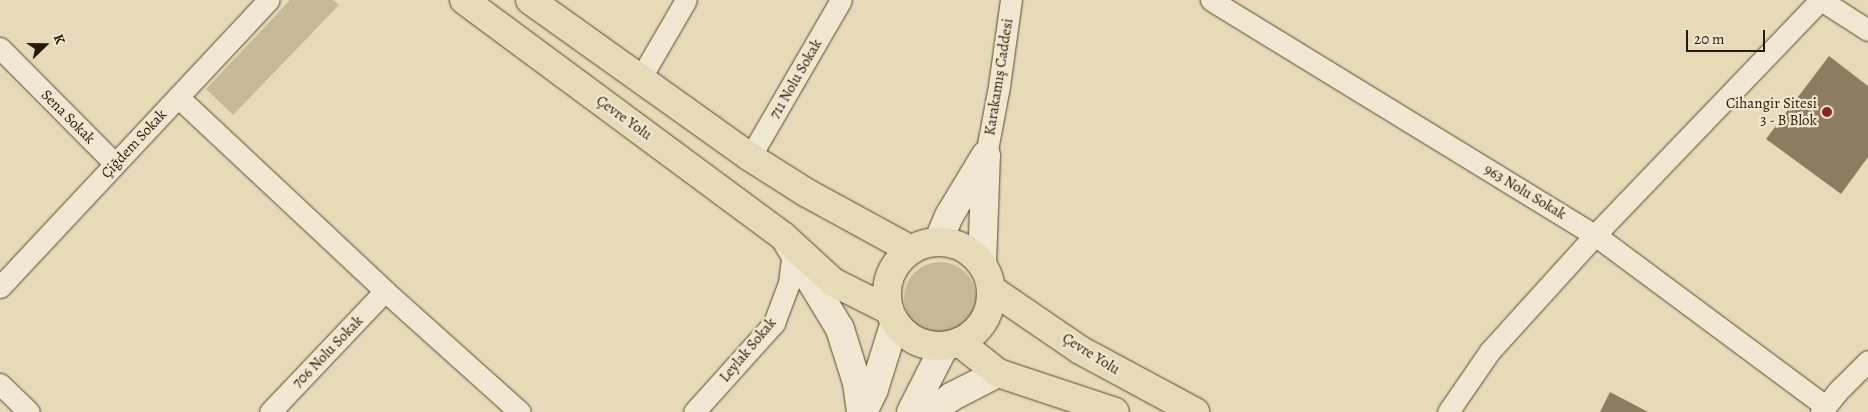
<!DOCTYPE html>
<meta charset="utf-8">
<style>
body{margin:0}
#map{position:relative;width:1868px;height:412px;overflow:hidden;background:#e6dab8;font-family:Alegreya,serif}
div>[style]{position:absolute}
.green>*{inset:0;background:#c6b999}
.round{border-radius:50%}
.building>*{inset:0;background:#8c7d60}
.roads{filter:drop-shadow(0 0 1px #5a482e) drop-shadow(0 0 1px #5a482e)}
.street>*{height:21px;margin:-10.5px;padding:0 10.5px;transform-origin:10.5px;border-radius:10.5px;background:#efe7d1}
.secondary>*{height:28px;margin:-14px;padding:0 14px;transform-origin:14px;border-radius:14px;background:#efe7d1}
.primary>*{height:28px;margin:-14px;padding:0 14px;transform-origin:14px;border-radius:14px;background:#e6dab8}
.primary>.ring{margin:-14px;padding:0;box-sizing:content-box;background:none;border:28px solid #e6dab8;border-radius:50%}
.dots>*{width:14px;height:14px;translate:-50% -50%;box-sizing:border-box;border:2px solid #efe7d1;border-radius:50%}
span{translate:-50% -50%;white-space:nowrap;text-align:center;line-height:1.15;-webkit-text-stroke:4.5px #efe7d1;paint-order:stroke}
.street-label{font-size:15px;color:#2b1800}
.poi-label{font-size:15px;color:#2b1800}
.right{translate:-100% -50%;text-align:right}
.north{position:absolute;left:20px;top:20px;width:50px;height:50px;-webkit-text-stroke:4px #efe7d1;paint-order:stroke;rotate:68deg;font-size:14px;font-weight:700;line-height:20px;text-align:center;color:#2b1800}
.north::after{content:'';display:block;margin:auto;width:18px;height:22px;background:#2b1800;clip-path:polygon(50% 0,100% 100%,50% 72%,0 100%)}
.scale{position:absolute;left:1686px;top:30px;width:79px;height:22px;box-sizing:border-box;border:2px solid #2b1800;border-top:0;padding-left:6px;font-size:15px;line-height:18px;white-space:nowrap;color:#2b1800;-webkit-text-stroke:4px #efe7d1;paint-order:stroke}
</style>
<div id="map">
<div class="green">
<i style="clip-path:polygon(290px 0,333px 0,339px 5px,233px 115px,206px 89px)"></i>
<i class="round" style="left:904px;top:262px;width:72px;height:72px"></i>
</div>
<div class="building">
<i style="clip-path:polygon(1829px 56px,1868px 86px,1868px 157px,1841px 194px,1766px 139px)"></i>
<i style="clip-path:polygon(1610px 392px,1648px 412px,1600px 412px)"></i>
</div>
<div class="roads">
<div class="street">
<i style="left:1211px;top:0;width:450px;rotate:31.5deg"></i>
<i style="left:1595px;top:235px;width:287px;rotate:36.6deg"></i>
<i style="left:1821px;top:0;width:56px;rotate:32.6deg"></i>
<i style="left:0;top:48px;width:163px;rotate:45.2deg"></i>
<i style="left:640px;top:79px;width:91px;rotate:-59.8deg"></i>
<i style="left:178px;top:97px;width:284px;rotate:43.1deg"></i>
<i style="left:385px;top:291px;width:181px;rotate:41.9deg"></i>
<i style="left:986px;top:155px;width:70px;rotate:-79.3deg"></i>
<i style="left:999px;top:86px;width:87px;rotate:-82.1deg"></i>
<i style="left:750px;top:157px;width:181px;rotate:-59.9deg"></i>
<i style="left:0;top:287px;width:393px;rotate:-46.9deg"></i>
<i style="left:0;top:384px;width:40px;rotate:44deg"></i>
<i style="left:270px;top:412px;width:167px;rotate:-46.5deg"></i>
<i style="left:694px;top:412px;width:120px;rotate:-48deg"></i>
<i style="left:774px;top:323px;width:43px;rotate:-69.4deg"></i>
<i style="left:789px;top:283px;width:32px;rotate:-83deg"></i>
<i style="left:1448px;top:412px;width:74px;rotate:-55.5deg"></i>
<i style="left:1490px;top:351px;width:156px;rotate:-47.8deg"></i>
<i style="left:1595px;top:235px;width:325px;rotate:-46.2deg"></i>
<i style="left:1821px;top:412px;width:26px;rotate:-51deg"></i>
<i style="left:1837px;top:392px;width:44px;rotate:-45deg"></i>
</div>
<div class="secondary">
<i style="left:938px;top:242px;width:28px;rotate:-67deg"></i>
<i style="left:949px;top:216px;width:68px;rotate:-58.9deg"></i>
<i style="left:788px;top:243px;width:100px;rotate:58.8deg"></i>
<i style="left:840px;top:329px;width:57px;rotate:72.5deg"></i>
<i style="left:857px;top:383px;width:29px;rotate:82deg"></i>
<i style="left:982px;top:264px;width:109px;rotate:-87.9deg"></i>
<i style="left:863px;top:412px;width:25px;rotate:-64deg"></i>
<i style="left:874px;top:389px;width:70px;rotate:-72.6deg"></i>
<i style="left:911px;top:412px;width:73px;rotate:-63.1deg"></i>
<i style="left:932px;top:412px;width:24px;rotate:-38deg"></i>
<i style="left:951px;top:397px;width:53px;rotate:-27.1deg"></i>
</div>
<div class="primary">
<i style="left:464px;top:0;width:397px;rotate:36.5deg"></i>
<i style="left:783px;top:236px;width:68px;rotate:42.6deg"></i>
<i style="left:833px;top:282px;width:63px;rotate:26.6deg"></i>
<i style="left:530px;top:0;width:270px;rotate:35.5deg"></i>
<i style="left:750px;top:157px;width:67px;rotate:32.3deg"></i>
<i style="left:807px;top:193px;width:119px;rotate:28.7deg"></i>
<i class="ring" style="left:887px;top:242px;width:76px;height:76px"></i>
<i style="left:991px;top:289px;width:108px;rotate:34.4deg"></i>
<i style="left:1080px;top:350px;width:131px;rotate:28.3deg"></i>
<i style="left:959px;top:342px;width:50px;rotate:38.5deg"></i>
<i style="left:998px;top:373px;width:123px;rotate:18.4deg"></i>
</div>
</div>
<div class="dots">
<i style="left:1827px;top:112px;background:#8f2418"></i>
</div>
<div class="street-label">
<span style="left:999px;top:77px;rotate:-81deg">Karakamış Caddesi</span>
<span style="left:796px;top:79px;rotate:-60deg">711 Nolu Sokak</span>
<span style="left:68px;top:117px;rotate:45deg">Sena Sokak</span>
<span style="left:624px;top:118px;rotate:36deg">Çevre Yolu</span>
<span style="left:134px;top:144px;rotate:-47deg">Çiğdem Sokak</span>
<span style="left:1525px;top:192px;rotate:31deg">963 Nolu Sokak</span>
<span style="left:748px;top:350px;rotate:-50deg">Leylak Sokak</span>
<span style="left:328px;top:352px;rotate:-46deg">706 Nolu Sokak</span>
<span style="left:1091px;top:354px;rotate:32deg">Çevre Yolu</span>
</div>
<div class="poi-label">
<span class="right" style="left:1817px;top:112px">Cihangir Sitesi<br>3 - B Blok</span>
</div>
<div class="north">K</div>
<div class="scale">20 m</div>
</div>
